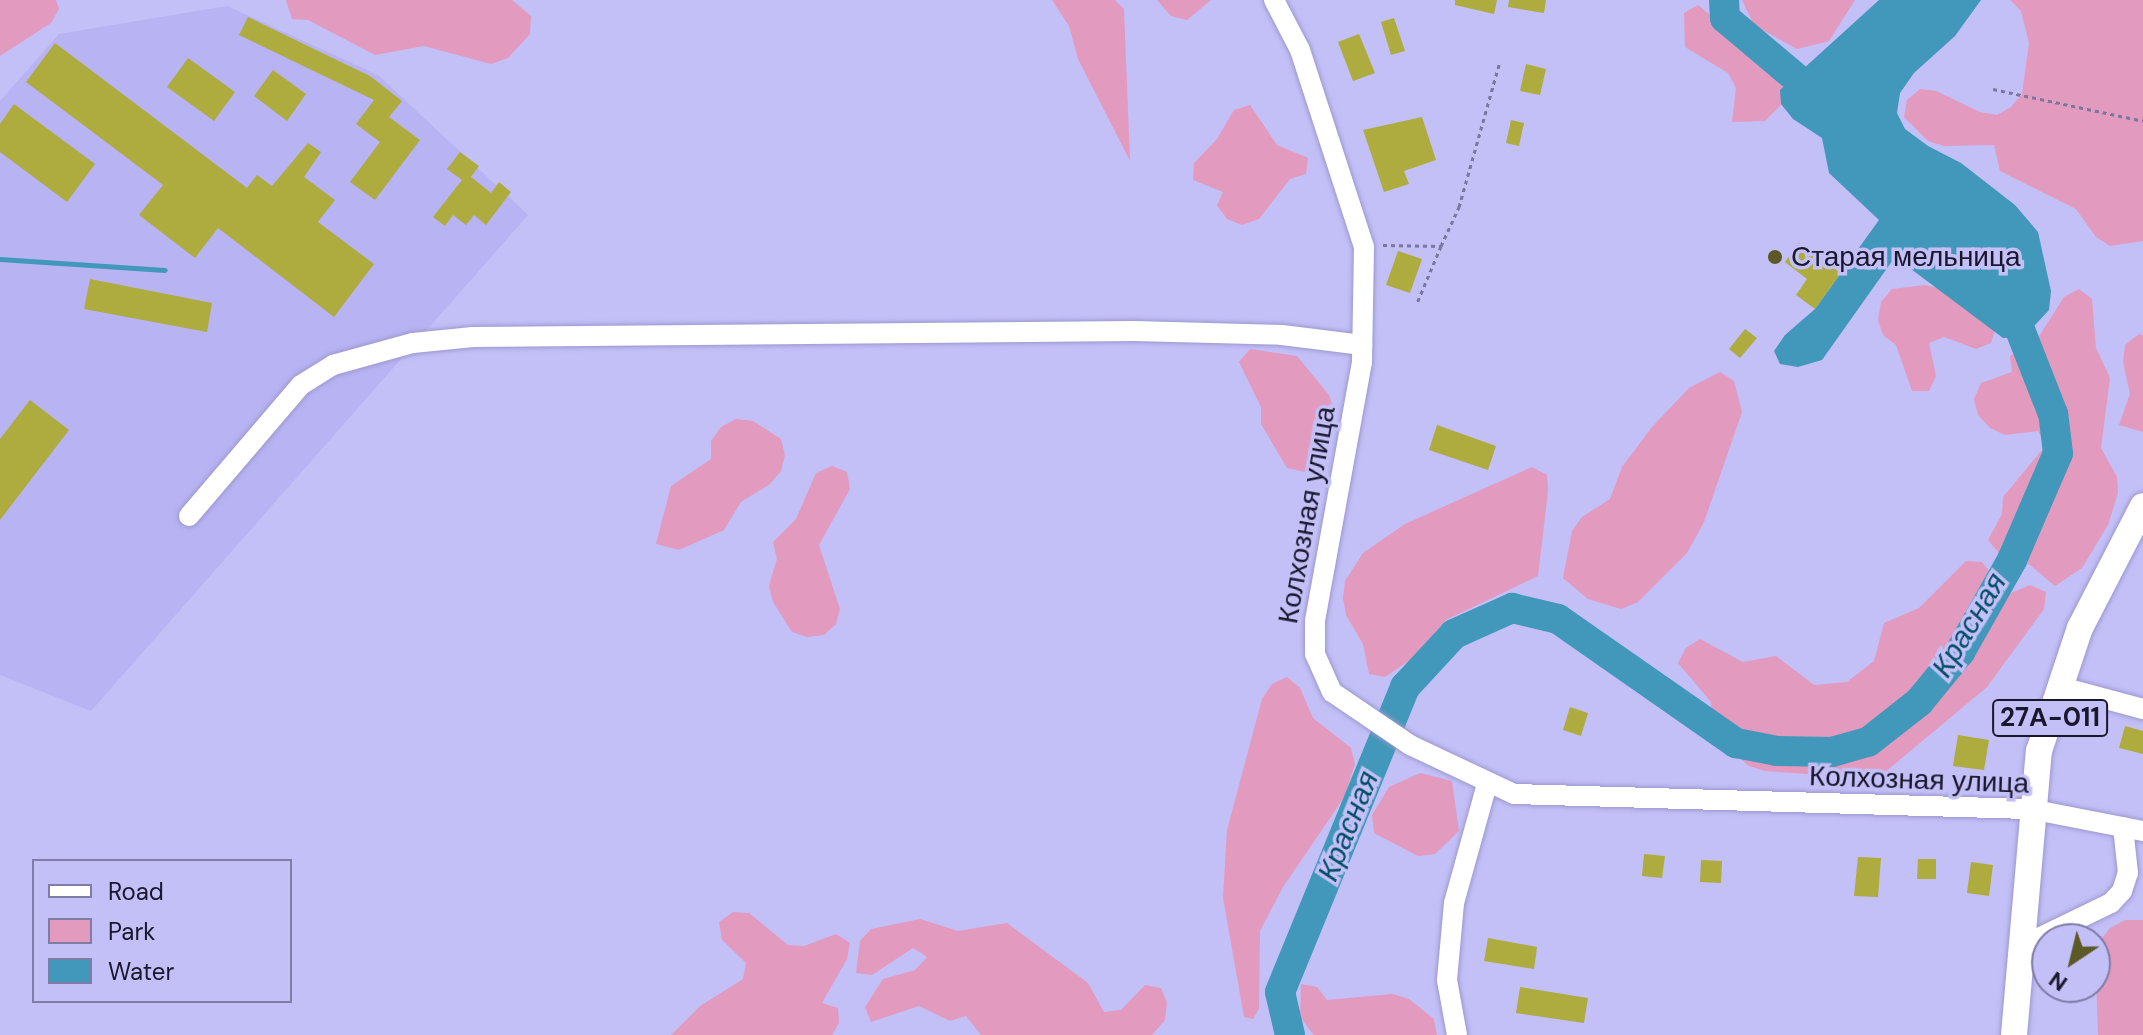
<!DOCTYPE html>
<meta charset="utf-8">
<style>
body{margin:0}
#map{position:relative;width:2143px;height:1035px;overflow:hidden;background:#c3bff7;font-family:"DM Sans",sans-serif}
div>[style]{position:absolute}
.built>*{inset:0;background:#b8b3f3}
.green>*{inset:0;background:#e39abf}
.water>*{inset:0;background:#4298ba}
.stream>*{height:5px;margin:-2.5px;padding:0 2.5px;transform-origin:2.5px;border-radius:2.5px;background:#4298ba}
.river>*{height:30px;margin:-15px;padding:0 15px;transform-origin:15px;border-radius:15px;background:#4298ba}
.building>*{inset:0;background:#aeab3f}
.path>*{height:3px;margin-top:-1.5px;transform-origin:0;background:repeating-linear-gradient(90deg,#79769f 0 4px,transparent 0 8px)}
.roads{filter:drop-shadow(0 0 2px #9c98cf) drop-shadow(0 0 2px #9c98cf)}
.minor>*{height:20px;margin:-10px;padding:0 10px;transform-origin:10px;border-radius:10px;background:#fff}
.major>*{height:26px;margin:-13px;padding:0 13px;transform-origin:13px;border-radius:13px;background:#fff}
.dots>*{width:22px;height:22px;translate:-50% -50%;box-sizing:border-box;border:4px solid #c3bff7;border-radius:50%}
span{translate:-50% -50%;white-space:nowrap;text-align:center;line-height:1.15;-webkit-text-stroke:7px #c3bff7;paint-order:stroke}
.shield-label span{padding:2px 6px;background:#c3bff7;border:2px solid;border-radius:6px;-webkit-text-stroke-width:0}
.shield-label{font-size:26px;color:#19172c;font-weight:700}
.poi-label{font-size:28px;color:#19172c}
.left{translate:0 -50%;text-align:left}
.street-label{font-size:28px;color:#19172c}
.water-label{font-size:30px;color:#024e67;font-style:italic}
.legend{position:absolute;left:32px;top:859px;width:260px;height:144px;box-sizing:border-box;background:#c3bff7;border:2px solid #7f7ca6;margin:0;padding:10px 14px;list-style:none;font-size:24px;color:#19172c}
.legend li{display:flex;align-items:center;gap:16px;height:40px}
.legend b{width:40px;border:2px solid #7f7ca6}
.north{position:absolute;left:2031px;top:923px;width:80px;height:80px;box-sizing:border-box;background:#c3bff7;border:2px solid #7f7ca6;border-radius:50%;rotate:215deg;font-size:22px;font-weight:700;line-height:32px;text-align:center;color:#19172c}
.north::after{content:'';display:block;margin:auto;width:28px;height:36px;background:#5b5a27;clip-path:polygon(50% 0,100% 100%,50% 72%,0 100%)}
</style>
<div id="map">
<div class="built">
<i style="clip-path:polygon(227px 6px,378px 75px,528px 215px,91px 711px,0 675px,0 101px,59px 34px)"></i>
</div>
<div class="green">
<i style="clip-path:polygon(0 0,56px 0,59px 9px,51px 23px,0 56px)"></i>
<i style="clip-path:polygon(286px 0,512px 0,531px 16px,530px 34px,508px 58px,491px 64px,424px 46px,375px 55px,308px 20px,292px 19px)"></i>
<i style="clip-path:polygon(1052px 0,1115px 0,1124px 9px,1130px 161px,1078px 59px,1069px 26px)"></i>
<i style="clip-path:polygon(1157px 0,1211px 0,1187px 20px,1171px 16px)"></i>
<i style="clip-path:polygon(1742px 0,1855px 0,1829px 41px,1797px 49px,1754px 25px)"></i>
<i style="clip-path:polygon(2010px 0,2143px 0,2143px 241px,2110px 246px,2096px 237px,2076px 209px,2000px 171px,1994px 145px,1944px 146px,1928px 141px,1904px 117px,1907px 100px,1920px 89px,1936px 91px,1980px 112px,1997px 115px,2011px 107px,2022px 94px,2029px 43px,2021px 11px)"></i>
<i style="clip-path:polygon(1698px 5px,1773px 67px,1789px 97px,1765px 121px,1732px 122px,1736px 88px,1728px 73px,1685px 47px,1684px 13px)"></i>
<i style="clip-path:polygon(1250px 105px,1277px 145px,1308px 158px,1306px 174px,1290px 179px,1259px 219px,1242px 225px,1227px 219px,1217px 205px,1223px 192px,1193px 180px,1194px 163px,1217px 139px,1234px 110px)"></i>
<i style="clip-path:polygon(1925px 285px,1941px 289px,1996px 327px,1991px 343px,1976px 349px,1944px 337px,1929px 343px,1936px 376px,1929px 391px,1912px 391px,1896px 345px,1883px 335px,1878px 320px,1881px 302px,1892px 289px)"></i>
<i style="clip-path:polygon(2079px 289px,2092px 299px,2096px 348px,2110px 378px,2101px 448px,2117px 477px,2118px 493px,2108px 525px,2082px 568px,2055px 586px,2030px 565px,1999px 553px,1988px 540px,2002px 514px,2003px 497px,2046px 445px,2038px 431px,2005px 435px,1990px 428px,1978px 415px,1974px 399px,1981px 383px,2012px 372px,2010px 356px,2038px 338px,2064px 297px)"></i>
<i style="clip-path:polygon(2139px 334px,2143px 335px,2143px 432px,2119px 425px,2130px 394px,2123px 362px,2125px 345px)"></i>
<i style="clip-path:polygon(1250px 349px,1297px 356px,1329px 395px,1334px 410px,1328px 442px,1305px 472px,1287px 468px,1261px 424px,1261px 407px,1239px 362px)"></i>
<i style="clip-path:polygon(1720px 372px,1734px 381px,1742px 412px,1704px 522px,1687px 553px,1638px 602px,1621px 609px,1588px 599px,1563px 578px,1572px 531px,1582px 517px,1610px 499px,1622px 467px,1652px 427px,1689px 388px)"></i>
<i style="clip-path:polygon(736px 419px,753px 421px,781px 439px,785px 455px,781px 471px,770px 484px,741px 502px,724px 530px,679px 550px,656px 544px,671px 486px,711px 459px,711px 441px,721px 427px)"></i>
<i style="clip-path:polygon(832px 466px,847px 472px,850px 489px,819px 545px,840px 609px,836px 624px,824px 635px,807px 637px,792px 632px,773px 602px,769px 586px,777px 559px,773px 542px,796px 519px,816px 473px)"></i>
<i style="clip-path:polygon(1532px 467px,1547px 475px,1548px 491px,1538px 576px,1446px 620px,1413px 658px,1385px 677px,1369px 674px,1363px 644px,1346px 615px,1343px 598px,1345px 581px,1363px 553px,1405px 524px)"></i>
<i style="clip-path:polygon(1966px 561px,1982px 562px,1993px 576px,1983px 605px,2030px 585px,2046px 592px,2044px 609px,1987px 687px,1884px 773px,1851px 777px,1765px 771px,1749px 766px,1712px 735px,1711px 702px,1678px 663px,1686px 648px,1700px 639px,1743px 662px,1776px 656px,1814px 685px,1847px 682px,1874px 661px,1884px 623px,1919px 608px)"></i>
<i style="clip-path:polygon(1287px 677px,1300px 688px,1313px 718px,1351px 748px,1355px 764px,1345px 796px,1283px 887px,1260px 931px,1259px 1009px,1253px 1019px,1244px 1017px,1223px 898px,1227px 830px,1262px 699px,1272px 684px)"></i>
<i style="clip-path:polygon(1420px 773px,1452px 781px,1459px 831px,1435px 854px,1418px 856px,1374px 833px,1372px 815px,1389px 787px)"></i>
<i style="clip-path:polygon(733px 912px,749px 913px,788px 945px,804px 946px,836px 934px,850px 943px,847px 959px,822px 1003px,838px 1008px,839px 1023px,832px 1035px,671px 1035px,700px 1006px,743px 979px,746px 963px,722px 940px,719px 922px)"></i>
<i style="clip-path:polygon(920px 919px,958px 931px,1007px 923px,1088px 983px,1104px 1012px,1121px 1010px,1145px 985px,1161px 988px,1167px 1003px,1165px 1020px,1152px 1035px,981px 1035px,966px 1016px,950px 1021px,919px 1006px,871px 1022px,865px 1007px,883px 979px,915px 970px,927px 957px,913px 948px,872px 975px,856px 973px,860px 941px,871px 929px)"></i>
<i style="clip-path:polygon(2125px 920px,2143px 920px,2143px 1035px,2098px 1035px,2095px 947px,2110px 928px)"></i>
<i style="clip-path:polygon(1301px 984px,1317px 987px,1327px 1000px,1393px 994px,1409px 999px,1434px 1019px,1437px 1035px,1314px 1035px,1300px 1017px)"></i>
</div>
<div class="water">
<i style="clip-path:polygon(1879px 0,1981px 0,1955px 36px,1914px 73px,1900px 93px,1897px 113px,1905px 129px,1928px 146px,1961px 163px,2015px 205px,2038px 232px,2051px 291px,2049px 310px,2024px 337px,2003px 338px,1895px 257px,1822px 360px,1798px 367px,1780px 364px,1774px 351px,1785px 335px,1815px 309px,1879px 220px,1829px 173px,1822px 138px,1793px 119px,1781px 104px,1780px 90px)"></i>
</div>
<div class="stream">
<i style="left:0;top:259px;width:165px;rotate:3.8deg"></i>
</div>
<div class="river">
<i style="left:1724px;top:0;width:18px;rotate:87deg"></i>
<i style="left:1725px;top:18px;width:132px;rotate:40.1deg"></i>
<i style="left:1290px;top:1035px;width:44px;rotate:-103.1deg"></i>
<i style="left:1280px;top:992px;width:330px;rotate:-67.7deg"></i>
<i style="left:1405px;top:687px;width:72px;rotate:-47.2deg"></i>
<i style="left:1454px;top:634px;width:64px;rotate:-24.1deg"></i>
<i style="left:1512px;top:608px;width:47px;rotate:13.4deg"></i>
<i style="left:1558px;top:619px;width:217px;rotate:34.9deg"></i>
<i style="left:1736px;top:743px;width:42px;rotate:11deg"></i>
<i style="left:1777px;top:751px;width:55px;rotate:1deg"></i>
<i style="left:1832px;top:752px;width:37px;rotate:-16deg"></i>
<i style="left:1868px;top:742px;width:65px;rotate:-38.1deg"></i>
<i style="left:1919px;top:702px;width:65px;rotate:-50.6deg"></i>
<i style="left:1960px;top:652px;width:106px;rotate:-60.5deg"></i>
<i style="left:2012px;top:560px;width:116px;rotate:-66.7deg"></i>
<i style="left:2058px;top:453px;width:39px;rotate:-97deg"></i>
<i style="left:2053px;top:414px;width:123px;rotate:-111.4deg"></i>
</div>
<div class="building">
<i style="clip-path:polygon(1455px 0,1497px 0,1494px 14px,1455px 5px)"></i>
<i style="clip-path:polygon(1509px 0,1546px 0,1544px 13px,1508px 7px)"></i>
<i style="clip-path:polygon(248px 17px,370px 76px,402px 101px,389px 117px,420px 140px,375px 200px,350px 182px,380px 142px,356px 124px,374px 100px,239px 35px)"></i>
<i style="clip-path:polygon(1394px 18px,1405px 51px,1391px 55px,1381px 22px)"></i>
<i style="clip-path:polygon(1359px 34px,1375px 73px,1353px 81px,1338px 42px)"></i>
<i style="clip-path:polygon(55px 43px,247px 188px,257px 175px,272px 186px,308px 143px,321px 152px,304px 177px,335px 200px,318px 222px,374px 264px,334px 317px,218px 228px,195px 258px,139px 215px,163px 185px,26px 82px)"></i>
<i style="clip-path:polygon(188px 58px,235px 92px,214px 121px,167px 87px)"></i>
<i style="clip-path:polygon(1526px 64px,1546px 69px,1540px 95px,1520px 91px)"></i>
<i style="clip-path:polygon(273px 70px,306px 94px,287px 121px,254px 96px)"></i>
<i style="clip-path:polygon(14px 104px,95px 164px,67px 202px,0 152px,0 124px)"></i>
<i style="clip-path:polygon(1422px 117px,1436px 160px,1404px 171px,1409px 184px,1384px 192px,1363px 130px)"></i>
<i style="clip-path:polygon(1511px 120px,1524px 123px,1519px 146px,1506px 143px)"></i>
<i style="clip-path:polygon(460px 152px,479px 166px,471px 177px,491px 193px,499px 182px,511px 192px,486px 225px,474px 215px,466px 225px,453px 215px,445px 226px,433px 217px,462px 180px,447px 169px)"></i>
<i style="clip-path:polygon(1799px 243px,1841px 273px,1815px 309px,1796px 295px,1807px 279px,1785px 262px)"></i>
<i style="clip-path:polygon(1398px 251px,1422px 259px,1410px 293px,1386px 285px)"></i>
<i style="clip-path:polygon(90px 279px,212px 303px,207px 332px,84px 309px)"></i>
<i style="clip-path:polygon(1745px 329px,1757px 338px,1740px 358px,1729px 349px)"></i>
<i style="clip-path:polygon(30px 400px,69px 430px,0 520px,0 439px)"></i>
<i style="clip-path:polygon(1437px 425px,1496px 446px,1488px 470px,1429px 450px)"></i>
<i style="clip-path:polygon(1570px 707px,1588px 713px,1581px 736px,1563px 730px)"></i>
<i style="clip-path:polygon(2125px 726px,2143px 731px,2143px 754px,2119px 748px)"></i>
<i style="clip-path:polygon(1958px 735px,1989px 740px,1984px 770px,1953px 766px)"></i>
<i style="clip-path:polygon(1644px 854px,1665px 856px,1662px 878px,1642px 876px)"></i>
<i style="clip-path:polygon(1858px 857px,1881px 858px,1878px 897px,1854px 896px)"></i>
<i style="clip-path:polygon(1918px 859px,1936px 859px,1936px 879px,1917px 879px)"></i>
<i style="clip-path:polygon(1701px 860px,1722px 861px,1721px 883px,1700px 882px)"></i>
<i style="clip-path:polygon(1971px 862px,1993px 865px,1989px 896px,1967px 893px)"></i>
<i style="clip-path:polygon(1488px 938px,1537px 947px,1534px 969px,1484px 961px)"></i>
<i style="clip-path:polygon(1520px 987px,1588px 998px,1584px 1023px,1516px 1013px)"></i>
</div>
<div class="path">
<i style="left:1993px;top:89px;width:153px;rotate:12deg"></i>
<i style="left:1383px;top:245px;width:58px;rotate:1deg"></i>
<i style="left:1441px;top:246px;width:62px;rotate:112.8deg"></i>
<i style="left:1441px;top:246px;width:43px;rotate:-65.2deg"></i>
<i style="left:1459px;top:207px;width:148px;rotate:-74.3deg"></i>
</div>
<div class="roads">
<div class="minor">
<i style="left:1274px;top:0;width:56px;rotate:62.5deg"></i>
<i style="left:1300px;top:50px;width:207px;rotate:72deg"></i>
<i style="left:1364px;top:247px;width:115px;rotate:91deg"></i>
<i style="left:1362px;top:362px;width:263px;rotate:100.3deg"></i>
<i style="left:1315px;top:621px;width:33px;rotate:90deg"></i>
<i style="left:1315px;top:654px;width:42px;rotate:65.9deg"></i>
<i style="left:1332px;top:692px;width:94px;rotate:34.2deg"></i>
<i style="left:1410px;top:745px;width:115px;rotate:25.2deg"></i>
<i style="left:1514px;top:794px;width:516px;rotate:1.67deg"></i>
<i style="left:2030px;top:809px;width:115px;rotate:11deg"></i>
<i style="left:189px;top:516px;width:172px;rotate:-49.5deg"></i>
<i style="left:301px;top:385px;width:38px;rotate:-32deg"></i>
<i style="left:333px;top:365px;width:83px;rotate:-15.4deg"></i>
<i style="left:413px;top:343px;width:60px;rotate:-5.7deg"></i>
<i style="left:473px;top:337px;width:661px;rotate:-0.52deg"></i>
<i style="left:1134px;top:331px;width:148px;rotate:1.5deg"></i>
<i style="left:1282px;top:335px;width:81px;rotate:7.1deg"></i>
<i style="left:2061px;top:687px;width:85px;rotate:15deg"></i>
<i style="left:2020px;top:947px;width:101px;rotate:-25.8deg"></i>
<i style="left:2111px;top:903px;width:16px;rotate:-47deg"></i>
<i style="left:2122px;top:891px;width:19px;rotate:-72deg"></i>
<i style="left:2128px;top:873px;width:46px;rotate:-96.2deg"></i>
<i style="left:1457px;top:1035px;width:56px;rotate:-100.3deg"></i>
<i style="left:1447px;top:980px;width:77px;rotate:-84.8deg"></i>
<i style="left:1454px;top:903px;width:123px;rotate:-74.5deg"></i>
</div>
<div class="major">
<i style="left:2014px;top:1035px;width:285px;rotate:-85deg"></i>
<i style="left:2039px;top:751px;width:130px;rotate:-71.6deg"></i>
<i style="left:2080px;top:628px;width:137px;rotate:-62.7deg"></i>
</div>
</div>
<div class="dots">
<i style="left:1775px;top:257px;background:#5b5a27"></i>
</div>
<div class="shield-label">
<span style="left:2050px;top:718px">27А-011</span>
</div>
<div class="poi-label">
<span class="left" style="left:1791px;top:257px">Старая мельница</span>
</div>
<div class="street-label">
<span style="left:1307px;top:515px;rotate:-80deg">Колхозная улица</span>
<span style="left:1919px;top:780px;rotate:2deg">Колхозная улица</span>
</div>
<div class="water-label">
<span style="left:1969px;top:625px;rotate:-59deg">Красная</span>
<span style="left:1348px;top:826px;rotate:-68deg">Красная</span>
</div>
<ul class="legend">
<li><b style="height:10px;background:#fff"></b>Road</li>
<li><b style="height:22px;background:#e39abf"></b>Park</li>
<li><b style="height:22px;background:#4298ba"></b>Water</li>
</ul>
<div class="north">N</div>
</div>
